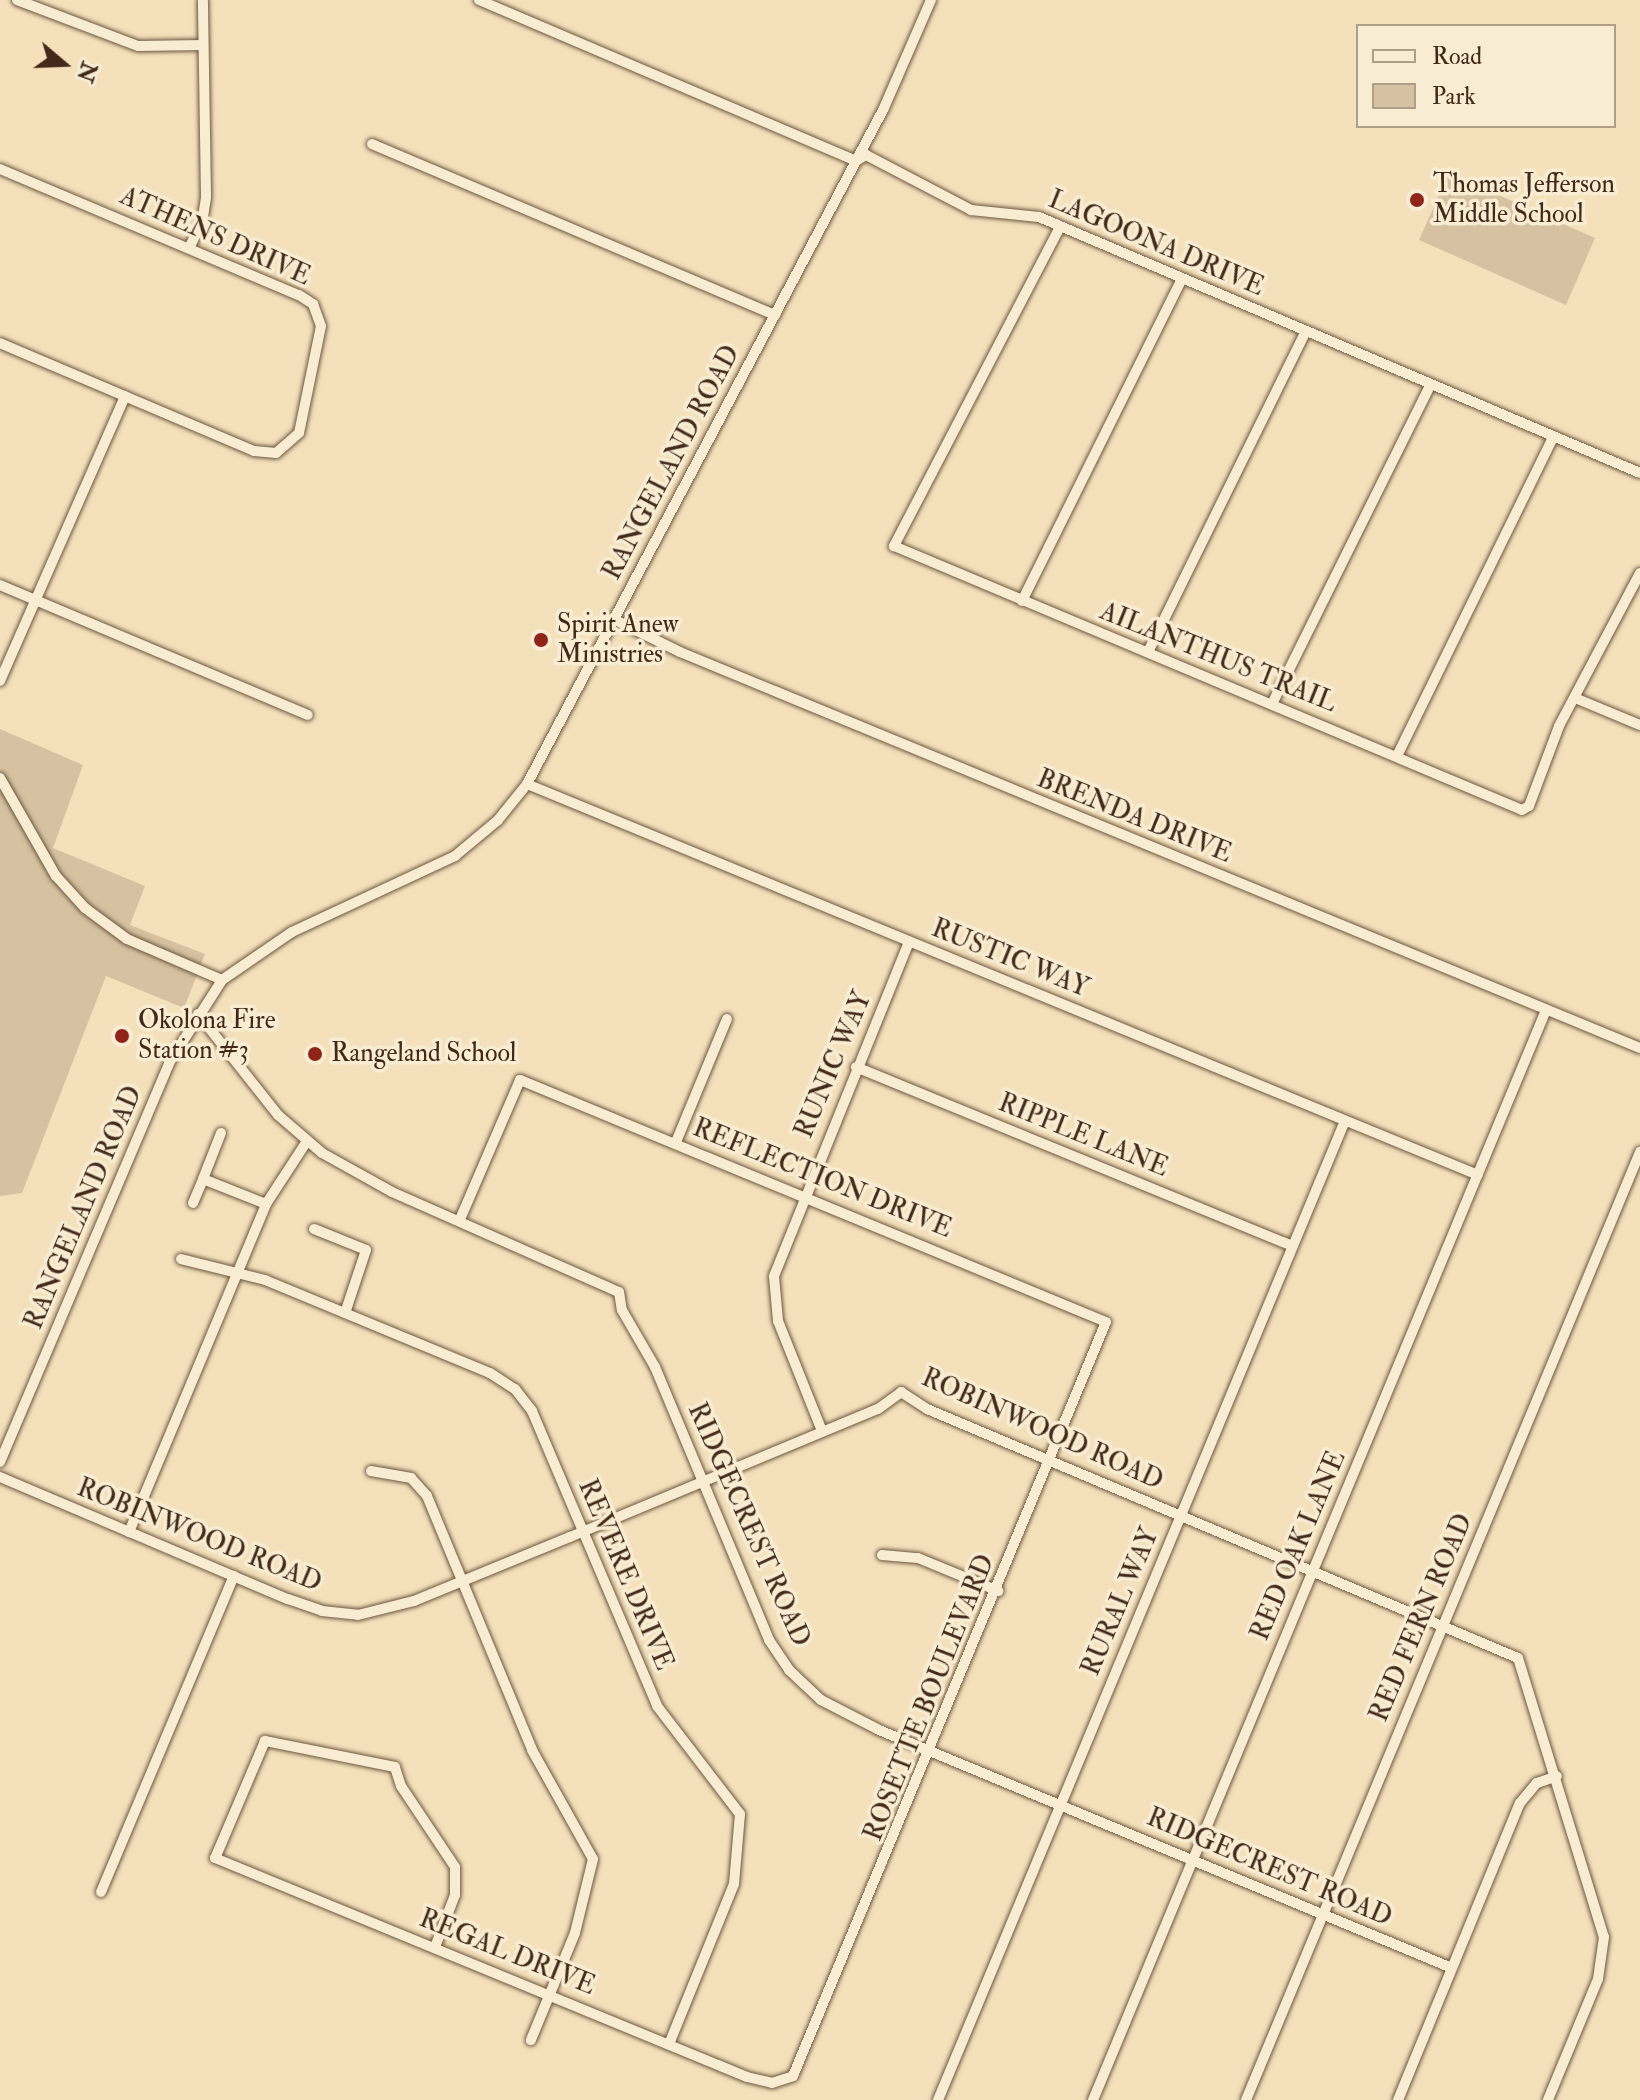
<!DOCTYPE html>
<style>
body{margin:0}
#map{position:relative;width:1640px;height:2100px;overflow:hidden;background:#f4e1bb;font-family:"IM FELL Double Pica",serif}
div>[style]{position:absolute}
.green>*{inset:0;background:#d6c2a0}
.roads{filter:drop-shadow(0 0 2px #6e5742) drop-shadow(0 0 2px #6e5742)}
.minor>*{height:10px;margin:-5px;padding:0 5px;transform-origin:5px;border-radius:5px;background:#f8ecd3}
.dots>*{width:22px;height:22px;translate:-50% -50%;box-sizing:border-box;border:4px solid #f8ecd3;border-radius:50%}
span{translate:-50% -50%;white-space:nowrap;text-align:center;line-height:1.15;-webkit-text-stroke:7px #f8ecd3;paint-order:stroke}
.poi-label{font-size:26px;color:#42291a}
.left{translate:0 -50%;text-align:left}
.street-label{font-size:26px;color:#42291a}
.legend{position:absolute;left:1356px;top:24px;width:260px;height:104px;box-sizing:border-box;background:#f8ecd3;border:2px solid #af9e89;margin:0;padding:10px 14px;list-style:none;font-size:24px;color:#42291a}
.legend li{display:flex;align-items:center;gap:16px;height:40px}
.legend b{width:40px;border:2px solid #af9e89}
.north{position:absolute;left:24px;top:24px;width:80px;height:80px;-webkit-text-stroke:6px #f8ecd3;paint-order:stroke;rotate:109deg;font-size:22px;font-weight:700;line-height:32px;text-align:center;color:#42291a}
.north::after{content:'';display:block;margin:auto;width:28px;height:36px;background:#42291a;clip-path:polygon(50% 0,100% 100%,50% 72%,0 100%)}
</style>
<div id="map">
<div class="green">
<i style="clip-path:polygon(1449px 173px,1595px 238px,1566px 305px,1419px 240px)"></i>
<i style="clip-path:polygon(0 729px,83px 765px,53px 848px,145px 886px,130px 925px,205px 954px,184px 1008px,106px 976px,22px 1193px,0 1196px)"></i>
</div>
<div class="roads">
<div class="minor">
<i style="left:17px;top:0;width:129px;rotate:20.8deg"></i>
<i style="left:138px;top:46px;width:65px;rotate:-0.9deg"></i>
<i style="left:479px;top:0;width:410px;rotate:23.1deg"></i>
<i style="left:856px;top:161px;width:12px;rotate:-31deg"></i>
<i style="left:866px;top:155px;width:119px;rotate:27.6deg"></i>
<i style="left:971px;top:210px;width:68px;rotate:5.9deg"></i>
<i style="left:1039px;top:217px;width:653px;rotate:23.07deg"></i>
<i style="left:372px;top:144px;width:438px;rotate:23deg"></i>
<i style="left:0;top:169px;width:324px;rotate:22.9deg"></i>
<i style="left:299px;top:295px;width:17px;rotate:33deg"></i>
<i style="left:313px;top:304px;width:23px;rotate:70deg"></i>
<i style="left:321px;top:326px;width:109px;rotate:101.6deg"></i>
<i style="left:299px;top:433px;width:30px;rotate:139deg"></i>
<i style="left:276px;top:453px;width:22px;rotate:-175deg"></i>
<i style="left:254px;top:451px;width:276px;rotate:-157deg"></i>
<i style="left:1060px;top:227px;width:360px;rotate:117.5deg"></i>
<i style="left:894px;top:546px;width:681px;rotate:22.8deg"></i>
<i style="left:1522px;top:810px;width:8px;rotate:-30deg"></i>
<i style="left:1529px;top:806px;width:85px;rotate:-69.4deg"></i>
<i style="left:1559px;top:726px;width:173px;rotate:-62.1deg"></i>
<i style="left:189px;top:248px;width:28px;rotate:-63deg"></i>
<i style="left:202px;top:223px;width:26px;rotate:-81deg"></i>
<i style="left:206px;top:197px;width:197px;rotate:-90.9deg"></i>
<i style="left:0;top:585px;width:334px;rotate:22.9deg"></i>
<i style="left:1022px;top:601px;width:360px;rotate:-63.6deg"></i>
<i style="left:615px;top:620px;width:72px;rotate:26.2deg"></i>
<i style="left:680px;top:652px;width:1038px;rotate:22.42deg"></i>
<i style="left:1148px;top:652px;width:358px;rotate:-63.8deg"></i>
<i style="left:0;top:681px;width:311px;rotate:-66.3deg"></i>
<i style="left:1575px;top:698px;width:70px;rotate:22.6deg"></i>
<i style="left:1272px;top:704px;width:357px;rotate:-63.6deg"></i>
<i style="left:1397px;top:756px;width:356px;rotate:-63.9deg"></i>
<i style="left:0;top:778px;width:113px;rotate:60.3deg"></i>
<i style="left:56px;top:876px;width:43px;rotate:47.8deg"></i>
<i style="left:85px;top:908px;width:52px;rotate:36.4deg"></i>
<i style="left:127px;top:939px;width:103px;rotate:23.3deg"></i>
<i style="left:527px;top:784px;width:1028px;rotate:22.35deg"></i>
<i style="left:198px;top:1014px;width:129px;rotate:51.6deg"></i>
<i style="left:278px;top:1115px;width:58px;rotate:40.8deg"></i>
<i style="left:322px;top:1153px;width:80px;rotate:29.1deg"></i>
<i style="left:392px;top:1192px;width:248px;rotate:23.8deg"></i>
<i style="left:619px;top:1292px;width:18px;rotate:81deg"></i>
<i style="left:622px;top:1310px;width:66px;rotate:59.9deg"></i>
<i style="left:655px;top:1367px;width:296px;rotate:67.3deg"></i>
<i style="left:769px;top:1640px;width:36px;rotate:56deg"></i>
<i style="left:789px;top:1670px;width:44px;rotate:43.2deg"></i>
<i style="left:821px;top:1700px;width:65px;rotate:27.3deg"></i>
<i style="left:879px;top:1730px;width:620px;rotate:22.56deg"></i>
<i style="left:856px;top:1067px;width:471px;rotate:22.3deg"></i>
<i style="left:221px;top:1133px;width:49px;rotate:111.4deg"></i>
<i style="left:203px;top:1179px;width:68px;rotate:21.6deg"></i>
<i style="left:676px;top:1142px;width:133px;rotate:-67.5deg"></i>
<i style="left:193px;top:1203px;width:26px;rotate:-67deg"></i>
<i style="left:314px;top:1229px;width:56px;rotate:22deg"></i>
<i style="left:366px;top:1250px;width:66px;rotate:108.4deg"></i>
<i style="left:181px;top:1259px;width:87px;rotate:14deg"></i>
<i style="left:265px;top:1280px;width:243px;rotate:22.5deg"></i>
<i style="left:490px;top:1373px;width:30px;rotate:33deg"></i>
<i style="left:515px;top:1389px;width:28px;rotate:52deg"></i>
<i style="left:532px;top:1411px;width:320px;rotate:67deg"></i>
<i style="left:657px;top:1706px;width:136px;rotate:52.5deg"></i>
<i style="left:740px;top:1814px;width:70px;rotate:94.9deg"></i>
<i style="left:734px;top:1884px;width:173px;rotate:112.1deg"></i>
<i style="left:822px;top:1431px;width:118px;rotate:-111.8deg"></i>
<i style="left:778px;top:1321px;width:45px;rotate:-95.1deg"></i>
<i style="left:774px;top:1276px;width:360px;rotate:-68deg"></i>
<i style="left:0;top:1462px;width:433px;rotate:-67deg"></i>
<i style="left:169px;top:1063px;width:98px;rotate:-57.4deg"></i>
<i style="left:222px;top:980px;width:85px;rotate:-34.4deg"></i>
<i style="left:292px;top:932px;width:180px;rotate:-25deg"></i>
<i style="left:455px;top:856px;width:56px;rotate:-39.9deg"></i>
<i style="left:498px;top:820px;width:46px;rotate:-51.1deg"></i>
<i style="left:527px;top:784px;width:764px;rotate:-62.16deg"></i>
<i style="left:884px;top:108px;width:118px;rotate:-66.5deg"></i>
<i style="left:371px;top:1471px;width:41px;rotate:9.9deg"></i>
<i style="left:411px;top:1478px;width:24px;rotate:48deg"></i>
<i style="left:427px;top:1496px;width:275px;rotate:67.5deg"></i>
<i style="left:532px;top:1750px;width:125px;rotate:60.8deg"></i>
<i style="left:593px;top:1859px;width:76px;rotate:103.7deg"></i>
<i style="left:575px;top:1933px;width:116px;rotate:112.4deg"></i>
<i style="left:0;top:1477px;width:313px;rotate:23deg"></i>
<i style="left:288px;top:1599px;width:36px;rotate:19deg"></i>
<i style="left:322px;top:1611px;width:36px;rotate:6deg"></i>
<i style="left:358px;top:1615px;width:58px;rotate:-14deg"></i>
<i style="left:414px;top:1601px;width:169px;rotate:-22.3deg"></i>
<i style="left:570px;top:1537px;width:334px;rotate:-22.6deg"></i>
<i style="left:878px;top:1409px;width:29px;rotate:-36deg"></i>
<i style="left:901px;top:1392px;width:31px;rotate:33deg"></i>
<i style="left:927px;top:1409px;width:641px;rotate:22.85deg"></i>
<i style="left:1518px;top:1658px;width:292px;rotate:72.9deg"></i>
<i style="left:1604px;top:1937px;width:42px;rotate:98.1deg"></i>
<i style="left:1598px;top:1979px;width:131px;rotate:112.5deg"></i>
<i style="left:129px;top:1532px;width:355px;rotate:-67.3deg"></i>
<i style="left:266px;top:1204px;width:75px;rotate:-56.9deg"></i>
<i style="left:882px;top:1555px;width:36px;rotate:5deg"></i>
<i style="left:918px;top:1558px;width:87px;rotate:22.4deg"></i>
<i style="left:101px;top:1892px;width:343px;rotate:-67.2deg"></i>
<i style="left:435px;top:1947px;width:56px;rotate:-69deg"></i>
<i style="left:455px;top:1895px;width:28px;rotate:-90deg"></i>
<i style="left:455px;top:1867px;width:97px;rotate:-123.7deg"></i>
<i style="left:401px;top:1786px;width:20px;rotate:-108deg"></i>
<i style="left:395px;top:1767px;width:133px;rotate:-168.7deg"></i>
<i style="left:265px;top:1741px;width:127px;rotate:113.1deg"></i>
<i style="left:215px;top:1858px;width:575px;rotate:22.37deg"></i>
<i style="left:747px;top:2077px;width:26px;rotate:13deg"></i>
<i style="left:772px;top:2083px;width:22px;rotate:-18deg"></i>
<i style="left:793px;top:2076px;width:816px;rotate:-67.46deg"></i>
<i style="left:1106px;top:1322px;width:634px;rotate:-157.56deg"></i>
<i style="left:520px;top:1080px;width:151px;rotate:113.3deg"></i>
<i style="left:938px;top:2100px;width:1060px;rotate:-67.43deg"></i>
<i style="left:1093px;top:2100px;width:1180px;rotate:-67.43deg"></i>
<i style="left:1246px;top:2100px;width:1027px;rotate:-67.43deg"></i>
<i style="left:1398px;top:2100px;width:321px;rotate:-67.7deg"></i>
<i style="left:1520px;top:1803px;width:26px;rotate:-50deg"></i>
<i style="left:1537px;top:1783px;width:21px;rotate:-19deg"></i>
</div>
</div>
<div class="dots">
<i style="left:1417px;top:200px;background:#8f2418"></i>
<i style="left:541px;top:640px;background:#8f2418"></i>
<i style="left:122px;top:1036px;background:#8f2418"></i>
<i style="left:315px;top:1054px;background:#8f2418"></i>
</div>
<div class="poi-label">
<span class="left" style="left:1433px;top:200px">Thomas Jefferson<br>Middle School</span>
<span class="left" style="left:557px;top:640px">Spirit Anew<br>Ministries</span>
<span class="left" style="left:138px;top:1036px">Okolona Fire<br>Station #3</span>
<span class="left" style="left:331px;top:1054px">Rangeland School</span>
</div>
<div class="street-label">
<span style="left:215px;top:237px;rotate:24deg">ATHENS DRIVE</span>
<span style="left:1156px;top:244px;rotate:23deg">LAGOONA DRIVE</span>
<span style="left:672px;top:463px;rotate:-62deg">RANGELAND ROAD</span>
<span style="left:1218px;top:658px;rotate:22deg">AILANTHUS TRAIL</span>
<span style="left:1134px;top:817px;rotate:22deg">BRENDA DRIVE</span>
<span style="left:1010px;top:959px;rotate:22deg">RUSTIC WAY</span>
<span style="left:834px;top:1065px;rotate:-67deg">RUNIC WAY</span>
<span style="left:1083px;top:1136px;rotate:22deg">RIPPLE LANE</span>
<span style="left:822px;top:1179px;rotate:22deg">REFLECTION DRIVE</span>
<span style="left:84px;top:1208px;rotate:-67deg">RANGELAND ROAD</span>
<span style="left:1042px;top:1430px;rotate:24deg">ROBINWOOD ROAD</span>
<span style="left:748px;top:1525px;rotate:66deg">RIDGECREST ROAD</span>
<span style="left:199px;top:1536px;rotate:22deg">ROBINWOOD ROAD</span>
<span style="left:1299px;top:1546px;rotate:-67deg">RED OAK LANE</span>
<span style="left:625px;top:1575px;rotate:67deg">REVERE DRIVE</span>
<span style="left:1121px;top:1602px;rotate:-67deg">RURAL WAY</span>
<span style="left:1422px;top:1618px;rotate:-67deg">RED FERN ROAD</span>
<span style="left:930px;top:1698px;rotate:-68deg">ROSETTE BOULEVARD</span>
<span style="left:1269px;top:1868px;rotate:23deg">RIDGECREST ROAD</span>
<span style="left:507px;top:1953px;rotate:22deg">REGAL DRIVE</span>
</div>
<ul class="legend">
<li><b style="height:10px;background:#f8ecd3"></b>Road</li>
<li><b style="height:22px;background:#d6c2a0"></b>Park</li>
</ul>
<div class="north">N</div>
</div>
